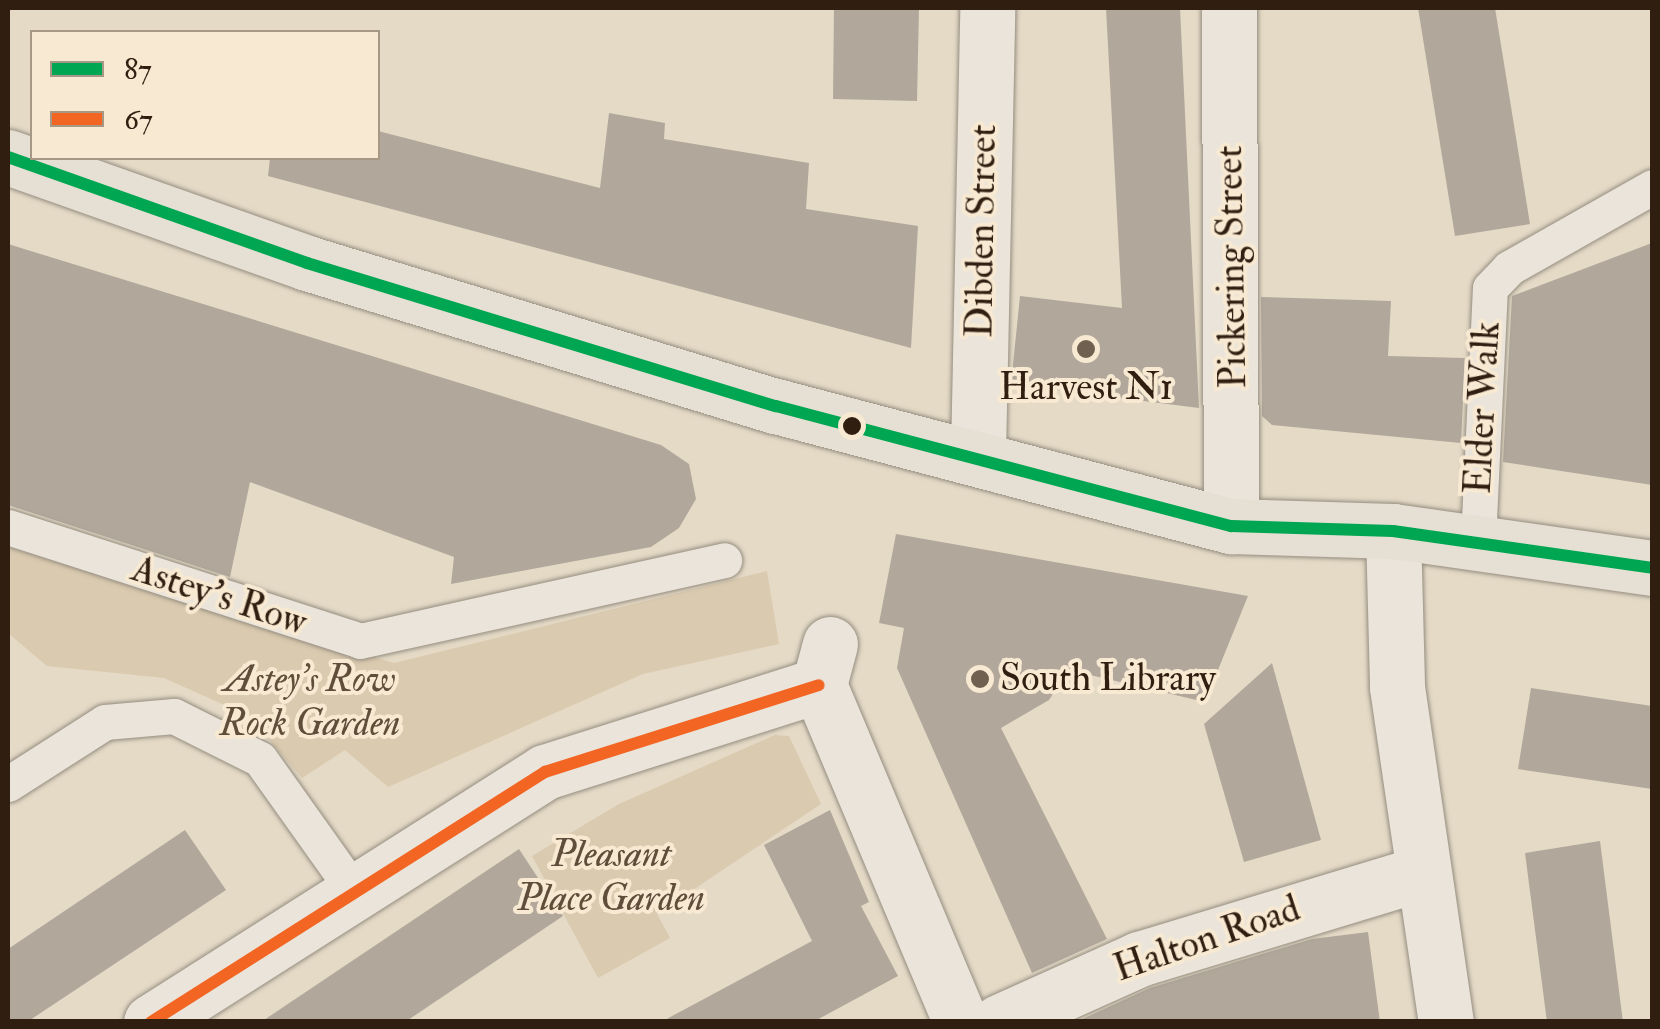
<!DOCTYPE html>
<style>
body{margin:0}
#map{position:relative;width:1660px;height:1029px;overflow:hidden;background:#e5dac6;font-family:"IM FELL Double Pica",serif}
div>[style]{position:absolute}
.green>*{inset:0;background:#dacaaf}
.building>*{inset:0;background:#b1a89b}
.roads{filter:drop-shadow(0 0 2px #958d80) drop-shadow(0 0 2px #958d80)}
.lane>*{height:35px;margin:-17.5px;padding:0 17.5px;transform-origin:17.5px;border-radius:17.5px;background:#eae4da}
.street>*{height:55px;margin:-27.5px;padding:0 27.5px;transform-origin:27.5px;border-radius:27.5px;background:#eae4da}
.primary>*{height:55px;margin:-27.5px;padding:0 27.5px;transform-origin:27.5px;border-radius:27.5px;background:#e6dfd4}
.bus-1>*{height:12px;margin:-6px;padding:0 6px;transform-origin:6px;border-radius:6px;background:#00a651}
.bus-2>*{height:12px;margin:-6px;padding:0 6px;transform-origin:6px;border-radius:6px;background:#f26522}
.dots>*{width:28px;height:28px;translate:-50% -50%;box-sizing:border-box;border:5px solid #f7e9d2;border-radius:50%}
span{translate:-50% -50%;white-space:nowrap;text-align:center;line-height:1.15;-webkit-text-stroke:8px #f7e9d2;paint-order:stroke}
.street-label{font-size:38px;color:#301f11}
.poi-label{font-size:38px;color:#301f11}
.left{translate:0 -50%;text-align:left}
.park-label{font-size:38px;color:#604e3b;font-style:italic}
.frame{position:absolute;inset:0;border:10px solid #301f11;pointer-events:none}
.legend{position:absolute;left:30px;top:30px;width:350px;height:130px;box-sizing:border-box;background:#f7e9d2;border:2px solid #a79885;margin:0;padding:12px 18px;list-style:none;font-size:30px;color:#301f11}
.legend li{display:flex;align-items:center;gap:20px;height:50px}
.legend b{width:50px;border:2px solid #a79885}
</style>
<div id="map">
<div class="green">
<i style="clip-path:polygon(8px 547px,394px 663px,767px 571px,779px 644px,643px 674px,388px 787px,345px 750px,302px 778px,249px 716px,164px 678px,47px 666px,8px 633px)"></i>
<i style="clip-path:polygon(775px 735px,789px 736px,821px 804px,657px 914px,670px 938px,598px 978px,532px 856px,619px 804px)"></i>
</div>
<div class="building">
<i style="clip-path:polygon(834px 8px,919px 8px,917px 101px,833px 99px)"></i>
<i style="clip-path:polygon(1106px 8px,1180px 8px,1199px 408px,1011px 384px,1020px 296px,1122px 308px)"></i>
<i style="clip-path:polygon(1418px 8px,1495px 8px,1530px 224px,1455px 236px)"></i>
<i style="clip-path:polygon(609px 113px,665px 123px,664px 139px,809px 163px,806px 209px,918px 226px,911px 348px,268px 176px,270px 158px,378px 158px,378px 131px,600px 188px)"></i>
<i style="clip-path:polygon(1652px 243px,1652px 485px,1503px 462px,1512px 296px)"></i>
<i style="clip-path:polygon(8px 244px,661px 445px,689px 464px,696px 499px,679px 528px,651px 547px,451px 584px,454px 557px,250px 482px,230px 577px,8px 505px)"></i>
<i style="clip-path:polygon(1261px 297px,1391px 301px,1388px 356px,1465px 358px,1461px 443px,1272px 425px,1262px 416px)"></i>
<i style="clip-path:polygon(896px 534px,1248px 596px,1205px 702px,1069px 670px,1049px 700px,1001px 728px,1107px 939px,1032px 973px,897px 668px,904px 628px,879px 623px)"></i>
<i style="clip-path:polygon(1272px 663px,1321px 840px,1244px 862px,1204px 724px)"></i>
<i style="clip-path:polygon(1531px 688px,1652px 706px,1652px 789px,1518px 769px)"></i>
<i style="clip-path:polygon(830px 810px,869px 902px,861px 906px,898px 976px,813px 1022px,661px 1022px,812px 941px,764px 845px)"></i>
<i style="clip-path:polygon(185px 830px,226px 890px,27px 1022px,8px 1022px,8px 949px)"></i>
<i style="clip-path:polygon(1600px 841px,1623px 1022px,1547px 1022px,1525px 853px)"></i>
<i style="clip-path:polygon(519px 849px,563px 916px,405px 1022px,261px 1022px)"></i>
<i style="clip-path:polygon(1368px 932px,1380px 1022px,1076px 1022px,1150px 988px,1312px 939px)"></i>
</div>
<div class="roads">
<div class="lane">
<i style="left:8px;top:527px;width:370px;rotate:17.9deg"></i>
<i style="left:360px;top:641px;width:373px;rotate:-12.5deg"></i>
<i style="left:1478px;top:541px;width:253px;rotate:-87.3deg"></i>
<i style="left:1490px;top:288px;width:28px;rotate:-46deg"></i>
<i style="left:1509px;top:268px;width:164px;rotate:-29.5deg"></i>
<i style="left:8px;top:784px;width:115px;rotate:-32.6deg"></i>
<i style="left:105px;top:722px;width:69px;rotate:-5deg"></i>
<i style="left:174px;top:716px;width:96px;rotate:26.6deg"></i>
<i style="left:260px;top:759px;width:161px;rotate:54.6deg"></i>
</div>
<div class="street">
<i style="left:1229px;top:8px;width:518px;rotate:89.78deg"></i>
<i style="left:978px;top:454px;width:446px;rotate:-88.8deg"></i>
<i style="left:1393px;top:531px;width:156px;rotate:88.5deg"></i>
<i style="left:1397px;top:687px;width:339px;rotate:81.7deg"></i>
<i style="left:830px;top:644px;width:42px;rotate:105deg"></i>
<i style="left:819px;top:685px;width:366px;rotate:67.2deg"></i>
<i style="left:151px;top:1022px;width:467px;rotate:-32.4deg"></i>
<i style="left:545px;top:772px;width:287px;rotate:-17.6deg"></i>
<i style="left:999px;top:1022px;width:154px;rotate:-24.2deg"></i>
<i style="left:1139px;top:959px;width:296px;rotate:-16.9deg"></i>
</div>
<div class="primary">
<i style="left:8px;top:157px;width:317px;rotate:19.5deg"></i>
<i style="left:307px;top:263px;width:490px;rotate:17deg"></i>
<i style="left:776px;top:406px;width:471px;rotate:14.8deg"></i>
<i style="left:1231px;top:526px;width:162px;rotate:1.8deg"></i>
<i style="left:1393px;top:531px;width:262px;rotate:8.1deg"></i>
</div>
</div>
<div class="bus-1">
<i style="left:8px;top:157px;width:317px;rotate:19.5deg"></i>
<i style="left:307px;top:263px;width:490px;rotate:17deg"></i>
<i style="left:776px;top:406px;width:471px;rotate:14.8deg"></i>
<i style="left:1231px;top:526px;width:162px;rotate:1.8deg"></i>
<i style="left:1393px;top:531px;width:262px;rotate:8.1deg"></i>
</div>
<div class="bus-2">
<i style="left:151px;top:1022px;width:467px;rotate:-32.4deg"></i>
<i style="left:545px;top:772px;width:287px;rotate:-17.6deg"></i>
</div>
<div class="dots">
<i style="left:1086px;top:349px;background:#6f6050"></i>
<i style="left:852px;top:426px;background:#301f11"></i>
<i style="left:980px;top:679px;background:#6f6050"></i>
</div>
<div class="street-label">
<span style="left:982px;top:231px;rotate:-89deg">Dibden Street</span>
<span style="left:1232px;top:267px;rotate:-91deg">Pickering Street</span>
<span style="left:1483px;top:408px;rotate:-87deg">Elder Walk</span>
<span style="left:219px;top:596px;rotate:18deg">Astey's Row</span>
<span style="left:1207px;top:939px;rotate:-19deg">Halton Road</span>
</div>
<div class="poi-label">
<span style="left:1086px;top:388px">Harvest N1</span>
<span class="left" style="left:1000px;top:679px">South Library</span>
</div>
<div class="park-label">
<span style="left:310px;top:702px">Astey's Row<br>Rock Garden</span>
<span style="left:611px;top:877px">Pleasant<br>Place Garden</span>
</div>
<div class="frame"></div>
<ul class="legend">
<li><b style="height:12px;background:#00a651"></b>87</li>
<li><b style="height:12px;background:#f26522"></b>67</li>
</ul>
</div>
